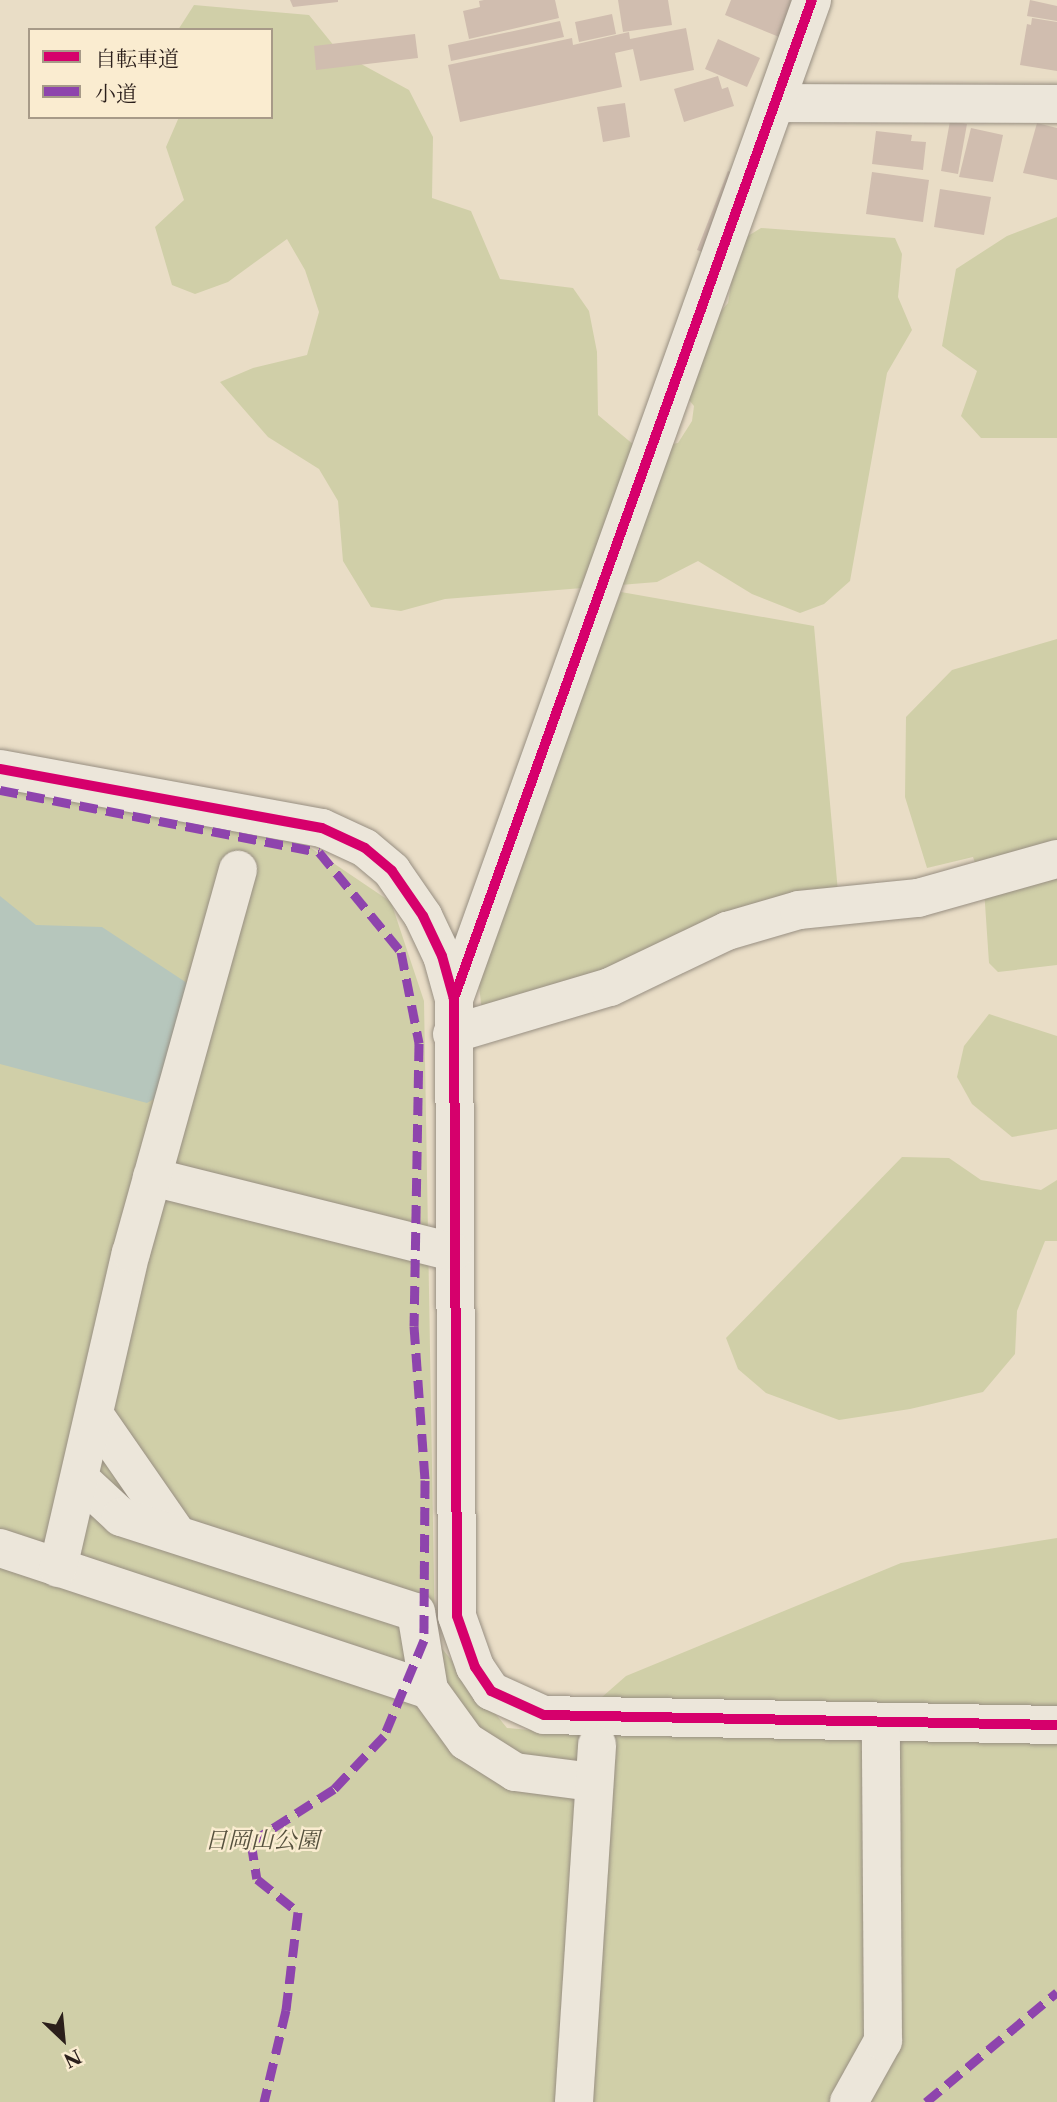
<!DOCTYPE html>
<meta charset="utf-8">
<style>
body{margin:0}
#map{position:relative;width:1057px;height:2102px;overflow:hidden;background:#e9ddc6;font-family:"Libre Caslon Text","Noto Serif JP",serif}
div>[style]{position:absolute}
.green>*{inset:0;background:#d0cfa8}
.water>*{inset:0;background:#b6c6bc}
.building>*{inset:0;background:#d0bdaf}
.roads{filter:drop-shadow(0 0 2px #988f82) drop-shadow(0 0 2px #988f82)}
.minor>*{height:38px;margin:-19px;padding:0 19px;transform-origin:19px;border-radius:19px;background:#ece6da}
.quiet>*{height:9px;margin-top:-4.5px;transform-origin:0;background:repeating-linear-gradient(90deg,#8e44ad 0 18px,transparent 0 27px)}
.cycleway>*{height:10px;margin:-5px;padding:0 5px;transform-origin:5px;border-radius:5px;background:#d6006c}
span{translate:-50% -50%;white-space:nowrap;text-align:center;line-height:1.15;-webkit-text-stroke:5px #faecd0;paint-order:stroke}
.park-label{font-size:23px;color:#56513e;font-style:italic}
.legend{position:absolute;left:28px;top:28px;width:245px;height:91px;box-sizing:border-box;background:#faecd0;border:2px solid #a79a88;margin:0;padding:9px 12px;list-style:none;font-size:21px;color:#2b1f1b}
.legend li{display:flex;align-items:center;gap:14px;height:35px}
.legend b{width:35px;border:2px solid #a79a88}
.north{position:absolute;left:28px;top:2004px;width:70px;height:70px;-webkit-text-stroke:5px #faecd0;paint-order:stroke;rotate:154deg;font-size:19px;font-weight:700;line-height:28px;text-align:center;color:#2b1f1b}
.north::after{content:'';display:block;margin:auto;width:24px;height:32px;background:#2b1f1b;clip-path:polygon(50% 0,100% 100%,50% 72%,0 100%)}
</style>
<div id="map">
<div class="green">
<i style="clip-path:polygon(194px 5px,309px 15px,339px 52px,409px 90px,433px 137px,432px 198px,471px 211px,500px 279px,573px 288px,589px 311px,597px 352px,598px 415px,640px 450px,678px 443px,692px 421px,694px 406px,675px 383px,700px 336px,728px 303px,738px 242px,761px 228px,895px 238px,902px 254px,898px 297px,912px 330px,887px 373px,850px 581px,824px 604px,800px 613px,752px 594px,698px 561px,657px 582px,445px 599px,401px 611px,371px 607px,343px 561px,338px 501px,319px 469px,268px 437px,220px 382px,253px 368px,307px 355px,319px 312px,305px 270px,287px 239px,228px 282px,195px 294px,172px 285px,155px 227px,184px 200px,166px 147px,179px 117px,271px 117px,271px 30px,178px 30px)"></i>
<i style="clip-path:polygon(1057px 217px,1057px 438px,981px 438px,961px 416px,977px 371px,942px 346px,956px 269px,1007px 236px)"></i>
<i style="clip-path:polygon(621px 592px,814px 626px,838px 892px,482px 1012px,476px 958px)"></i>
<i style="clip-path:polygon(1057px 639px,1057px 965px,998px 972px,989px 963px,984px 889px,973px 857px,927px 868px,905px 797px,906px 717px,952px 670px)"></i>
<i style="clip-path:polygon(0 786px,305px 844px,391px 902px,424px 1001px,435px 1640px,507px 1728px,561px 1733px,626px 1676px,901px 1563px,1057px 1538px,1057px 2102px,0 2102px)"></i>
<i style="clip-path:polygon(989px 1014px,1057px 1036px,1057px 1129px,1012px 1137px,972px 1104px,957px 1077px,964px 1046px)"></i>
<i style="clip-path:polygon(902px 1157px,949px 1158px,981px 1180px,1041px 1190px,1057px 1180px,1057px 1241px,1045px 1241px,1017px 1311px,1015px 1354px,983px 1392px,910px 1409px,839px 1420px,766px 1393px,738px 1369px,726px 1338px)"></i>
</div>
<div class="water">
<i style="clip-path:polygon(0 896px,36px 925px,102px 927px,190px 985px,161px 1095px,147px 1103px,0 1064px)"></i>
</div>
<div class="building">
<i style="clip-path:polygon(290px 0,338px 0,338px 2px,293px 7px)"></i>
<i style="clip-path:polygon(484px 0,555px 0,559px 18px,469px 39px,463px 11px,480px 7px,479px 1px)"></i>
<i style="clip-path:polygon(618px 0,668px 0,672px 25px,623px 32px)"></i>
<i style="clip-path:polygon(731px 0,794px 0,784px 39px,725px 15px)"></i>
<i style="clip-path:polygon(1030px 0,1057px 6px,1057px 21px,1027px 16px)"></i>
<i style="clip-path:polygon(612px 14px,616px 34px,579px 42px,575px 22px)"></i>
<i style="clip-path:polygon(1032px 18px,1057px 22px,1057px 71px,1020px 65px,1027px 24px,1031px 25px)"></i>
<i style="clip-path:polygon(560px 21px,564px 37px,451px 61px,448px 45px)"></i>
<i style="clip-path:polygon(686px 28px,694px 70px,640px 81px,633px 49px,615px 53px,622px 87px,460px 122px,448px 65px,572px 38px,573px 45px,629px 32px,630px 39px)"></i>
<i style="clip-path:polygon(415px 34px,418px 58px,316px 70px,314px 46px)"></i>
<i style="clip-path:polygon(718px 39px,760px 58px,747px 87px,705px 69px)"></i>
<i style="clip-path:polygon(718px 76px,722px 89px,728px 87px,734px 106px,684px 122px,674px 89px)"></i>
<i style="clip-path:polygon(625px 103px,630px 137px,603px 142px,597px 107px)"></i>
<i style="clip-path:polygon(950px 121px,967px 124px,958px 174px,941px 171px)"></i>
<i style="clip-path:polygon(1037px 123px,1057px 128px,1057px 180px,1023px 173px)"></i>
<i style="clip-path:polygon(971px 128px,1003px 135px,993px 182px,959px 177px)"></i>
<i style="clip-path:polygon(876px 131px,912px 135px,911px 141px,926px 142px,923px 170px,872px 164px)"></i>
<i style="clip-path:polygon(728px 171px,747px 178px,716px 257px,697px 250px)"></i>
<i style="clip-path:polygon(872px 172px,929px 180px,923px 222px,866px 214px)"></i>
<i style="clip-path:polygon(940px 189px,991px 197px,984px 235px,934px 227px)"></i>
</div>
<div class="roads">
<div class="minor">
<i style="left:777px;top:103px;width:280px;rotate:0.2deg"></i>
<i style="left:0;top:769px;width:327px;rotate:10.4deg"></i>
<i style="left:322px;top:828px;width:47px;rotate:24.9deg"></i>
<i style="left:365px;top:848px;width:35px;rotate:40deg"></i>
<i style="left:392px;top:871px;width:55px;rotate:55.4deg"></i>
<i style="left:423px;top:916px;width:44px;rotate:64.6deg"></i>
<i style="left:442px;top:956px;width:45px;rotate:74.4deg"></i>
<i style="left:454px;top:999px;width:617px;rotate:89.72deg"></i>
<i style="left:457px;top:1616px;width:54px;rotate:70.6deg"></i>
<i style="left:475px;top:1667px;width:29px;rotate:56deg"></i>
<i style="left:491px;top:1691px;width:58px;rotate:24.4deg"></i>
<i style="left:544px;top:1715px;width:513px;rotate:1.12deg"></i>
<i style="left:454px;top:999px;width:1061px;rotate:-70.28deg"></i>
<i style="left:452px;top:1034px;width:165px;rotate:-16.6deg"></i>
<i style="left:610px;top:987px;width:130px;rotate:-25.6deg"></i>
<i style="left:727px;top:931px;width:75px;rotate:-16.3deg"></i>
<i style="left:799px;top:910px;width:120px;rotate:-5.8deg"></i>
<i style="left:918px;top:898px;width:144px;rotate:-15.7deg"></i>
<i style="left:152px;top:1177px;width:310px;rotate:14deg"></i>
<i style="left:96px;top:1417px;width:139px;rotate:55.3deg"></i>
<i style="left:80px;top:1479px;width:56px;rotate:42.8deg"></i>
<i style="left:121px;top:1517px;width:310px;rotate:17.9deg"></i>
<i style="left:416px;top:1612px;width:79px;rotate:80.5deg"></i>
<i style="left:0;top:1548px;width:452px;rotate:18.3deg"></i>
<i style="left:429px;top:1690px;width:63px;rotate:54deg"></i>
<i style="left:466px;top:1741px;width:58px;rotate:32.3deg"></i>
<i style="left:515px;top:1772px;width:79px;rotate:7.3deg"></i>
<i style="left:58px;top:1568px;width:323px;rotate:-77deg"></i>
<i style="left:131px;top:1253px;width:398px;rotate:-74.4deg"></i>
<i style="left:574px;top:2102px;width:358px;rotate:-86.3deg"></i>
<i style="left:849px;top:2102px;width:70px;rotate:-60.9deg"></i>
<i style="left:883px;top:2041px;width:318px;rotate:-90.4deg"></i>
</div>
</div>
<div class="quiet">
<i style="left:0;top:790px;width:325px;rotate:11deg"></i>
<i style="left:319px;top:852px;width:129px;rotate:50.6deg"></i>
<i style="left:401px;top:952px;width:93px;rotate:78.8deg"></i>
<i style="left:419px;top:1043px;width:283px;rotate:91deg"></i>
<i style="left:414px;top:1326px;width:154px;rotate:85.9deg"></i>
<i style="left:425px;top:1480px;width:160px;rotate:90.4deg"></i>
<i style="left:424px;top:1640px;width:104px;rotate:112.6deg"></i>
<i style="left:384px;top:1736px;width:73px;rotate:133.3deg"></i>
<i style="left:334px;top:1789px;width:98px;rotate:147.4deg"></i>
<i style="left:251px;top:1842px;width:37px;rotate:81deg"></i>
<i style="left:257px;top:1879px;width:53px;rotate:38.8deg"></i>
<i style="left:298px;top:1912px;width:99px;rotate:97deg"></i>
<i style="left:286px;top:2010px;width:95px;rotate:103.4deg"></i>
<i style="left:926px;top:2102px;width:171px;rotate:-40deg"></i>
</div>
<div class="cycleway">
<i style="left:0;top:769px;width:327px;rotate:10.4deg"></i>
<i style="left:322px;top:828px;width:47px;rotate:24.9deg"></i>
<i style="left:365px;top:848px;width:35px;rotate:40deg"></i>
<i style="left:392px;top:871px;width:55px;rotate:55.4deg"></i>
<i style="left:423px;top:916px;width:44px;rotate:64.6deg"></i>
<i style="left:442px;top:956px;width:45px;rotate:74.4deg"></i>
<i style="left:454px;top:999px;width:617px;rotate:89.72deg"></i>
<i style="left:457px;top:1616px;width:54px;rotate:70.6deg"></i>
<i style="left:475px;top:1667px;width:29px;rotate:56deg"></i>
<i style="left:491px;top:1691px;width:58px;rotate:24.4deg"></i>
<i style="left:544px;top:1715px;width:513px;rotate:1.12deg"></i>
<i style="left:454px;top:998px;width:1060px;rotate:-70.27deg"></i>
</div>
<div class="park-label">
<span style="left:262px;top:1840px">日岡山公園</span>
</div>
<ul class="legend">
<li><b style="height:9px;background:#d6006c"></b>自転車道</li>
<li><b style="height:9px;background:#8e44ad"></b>小道</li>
</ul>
<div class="north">N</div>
</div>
